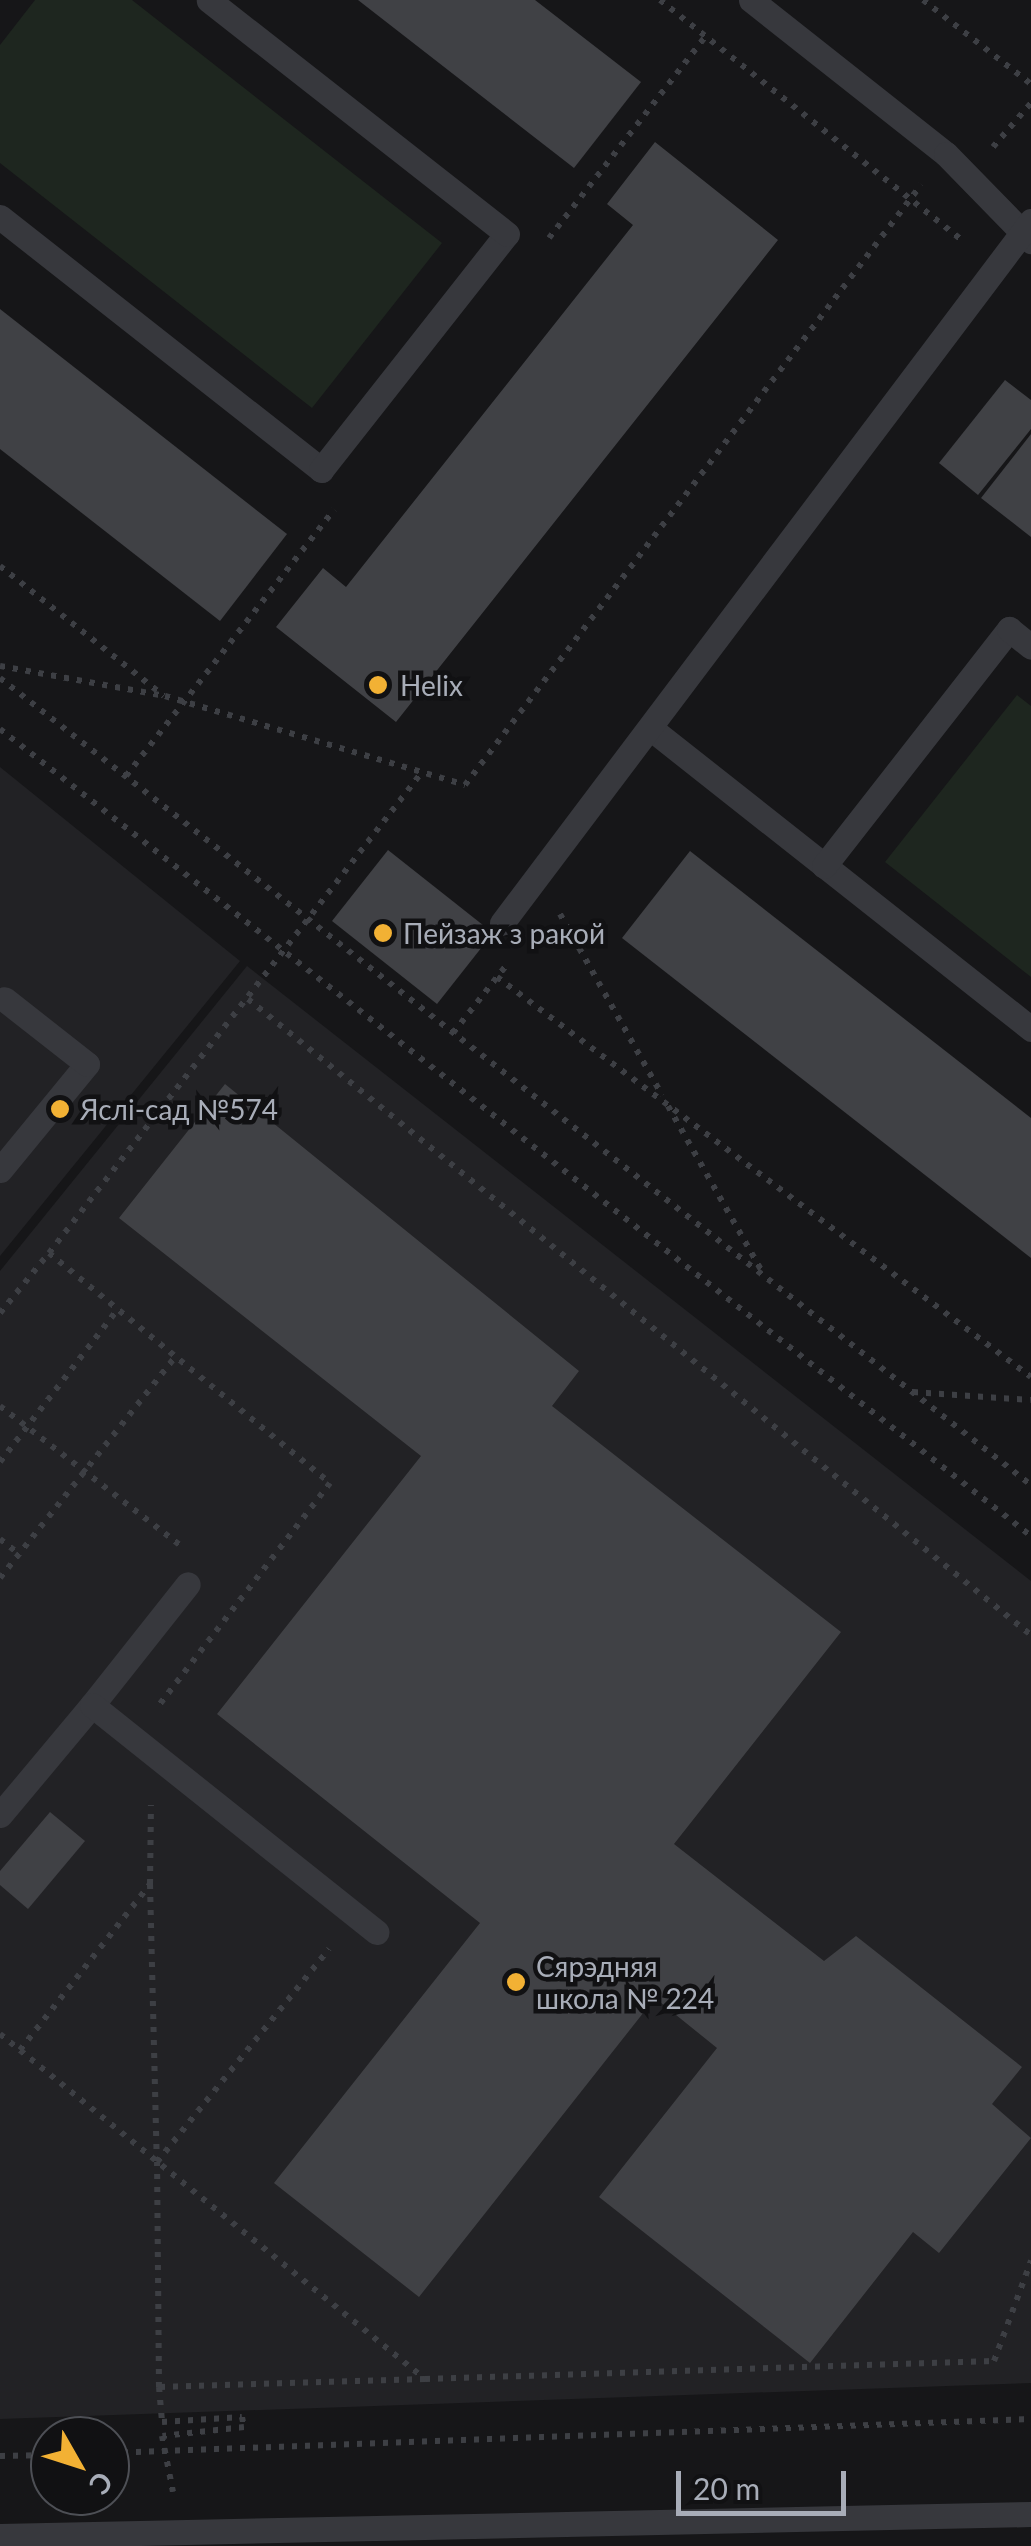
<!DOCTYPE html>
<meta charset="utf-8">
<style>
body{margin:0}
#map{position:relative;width:1031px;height:2546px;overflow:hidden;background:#161618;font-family:Lato,sans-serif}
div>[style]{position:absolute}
.built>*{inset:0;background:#222225}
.green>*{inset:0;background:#1e261f}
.building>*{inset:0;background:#404145}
.path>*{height:6px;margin-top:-3px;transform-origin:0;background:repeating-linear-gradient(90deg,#3d3f44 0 5px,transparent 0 13px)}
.lane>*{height:25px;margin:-12.5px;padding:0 12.5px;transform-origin:12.5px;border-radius:12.5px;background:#37383d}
.dots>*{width:28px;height:28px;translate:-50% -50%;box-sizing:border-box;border:5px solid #111113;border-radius:50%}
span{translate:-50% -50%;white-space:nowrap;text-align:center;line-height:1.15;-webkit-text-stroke:9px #111113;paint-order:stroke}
.poi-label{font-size:28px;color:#a8adb8}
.left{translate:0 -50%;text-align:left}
.north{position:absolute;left:30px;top:2416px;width:100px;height:100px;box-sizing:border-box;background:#111113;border:2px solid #4d4f55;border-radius:50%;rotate:129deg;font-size:28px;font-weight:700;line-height:40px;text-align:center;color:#a8adb8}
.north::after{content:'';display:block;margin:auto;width:35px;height:45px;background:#f2b134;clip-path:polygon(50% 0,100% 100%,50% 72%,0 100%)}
.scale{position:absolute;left:676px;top:2471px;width:170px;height:45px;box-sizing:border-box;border:5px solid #a8adb8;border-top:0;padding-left:12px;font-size:30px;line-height:35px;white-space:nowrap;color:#a8adb8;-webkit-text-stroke:8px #111113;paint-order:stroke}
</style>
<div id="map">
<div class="built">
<i style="clip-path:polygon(0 767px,240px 961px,0 1256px)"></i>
<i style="clip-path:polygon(247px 966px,1031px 1581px,1031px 2383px,0 2419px,0 1271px)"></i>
</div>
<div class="green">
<i style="clip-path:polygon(35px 0,132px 0,442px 243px,312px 408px,0 163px,0 45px)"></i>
<i style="clip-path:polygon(1017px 695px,1031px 706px,1031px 977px,885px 862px)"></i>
</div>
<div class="building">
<i style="clip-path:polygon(358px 0,535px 0,641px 82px,574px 168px)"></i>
<i style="clip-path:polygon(655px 142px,778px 240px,396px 722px,276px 627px,323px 568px,346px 587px,633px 225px,607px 204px)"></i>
<i style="clip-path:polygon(0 309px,287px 534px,220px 621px,0 449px)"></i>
<i style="clip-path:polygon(1005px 380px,1031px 400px,1031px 429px,978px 495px,939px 463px)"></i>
<i style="clip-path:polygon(1031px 434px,1031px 537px,981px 498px)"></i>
<i style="clip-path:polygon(388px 850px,493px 933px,437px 1004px,332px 921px)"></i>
<i style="clip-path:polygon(690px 851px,1031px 1118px,1031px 1258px,622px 938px)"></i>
<i style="clip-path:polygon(225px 1084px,579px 1371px,552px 1406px,841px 1632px,674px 1844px,824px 1961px,856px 1936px,1022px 2067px,992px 2104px,1031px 2138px,939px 2253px,913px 2232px,810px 2363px,599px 2197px,717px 2048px,655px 1998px,419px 2297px,274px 2183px,480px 1923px,217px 1714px,421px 1456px,119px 1218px)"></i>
<i style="clip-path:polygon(50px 1812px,85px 1841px,28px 1909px,0 1885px,0 1871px)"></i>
</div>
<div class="path">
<i style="left:660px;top:0;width:389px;rotate:38.5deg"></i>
<i style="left:923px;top:0;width:137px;rotate:37.9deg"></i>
<i style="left:993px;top:147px;width:58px;rotate:-49.2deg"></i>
<i style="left:549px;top:238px;width:254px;rotate:-52.2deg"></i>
<i style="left:0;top:566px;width:209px;rotate:38.4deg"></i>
<i style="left:0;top:666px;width:168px;rotate:10.3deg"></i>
<i style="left:165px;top:696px;width:313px;rotate:16.5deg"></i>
<i style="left:465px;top:785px;width:754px;rotate:-52.77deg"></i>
<i style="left:0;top:678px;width:1309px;rotate:38.05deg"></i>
<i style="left:0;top:729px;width:1309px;rotate:38.05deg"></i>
<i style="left:126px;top:776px;width:338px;rotate:-52deg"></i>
<i style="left:560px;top:914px;width:208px;rotate:60.6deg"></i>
<i style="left:497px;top:977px;width:667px;rotate:36.84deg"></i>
<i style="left:248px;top:999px;width:1009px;rotate:39.09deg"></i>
<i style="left:453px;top:1033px;width:89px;rotate:-51.8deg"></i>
<i style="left:668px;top:1106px;width:192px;rotate:60.4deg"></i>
<i style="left:49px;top:1253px;width:609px;rotate:-52.21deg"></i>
<i style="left:0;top:1313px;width:77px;rotate:-50.8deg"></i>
<i style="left:49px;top:1253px;width:363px;rotate:39.3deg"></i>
<i style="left:330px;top:1483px;width:280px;rotate:127.6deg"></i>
<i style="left:913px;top:1392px;width:118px;rotate:3.9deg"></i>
<i style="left:0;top:1406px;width:227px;rotate:37.7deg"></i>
<i style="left:0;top:1462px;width:193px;rotate:-52.4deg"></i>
<i style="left:0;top:1539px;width:24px;rotate:38deg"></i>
<i style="left:0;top:1578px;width:283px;rotate:-51.6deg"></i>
<i style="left:150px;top:1884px;width:79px;rotate:-89.3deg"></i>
<i style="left:0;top:2034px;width:547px;rotate:39.07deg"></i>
<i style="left:425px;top:2379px;width:266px;rotate:178.3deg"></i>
<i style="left:159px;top:2387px;width:35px;rotate:85deg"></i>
<i style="left:162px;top:2422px;width:80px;rotate:-3.6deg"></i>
<i style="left:242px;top:2417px;width:10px;rotate:79deg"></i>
<i style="left:244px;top:2427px;width:82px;rotate:173.7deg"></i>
<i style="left:162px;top:2436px;width:57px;rotate:78.9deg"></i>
<i style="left:20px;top:2050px;width:211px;rotate:-51.9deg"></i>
<i style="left:150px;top:1884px;width:277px;rotate:88.6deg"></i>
<i style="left:425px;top:2379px;width:569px;rotate:-1.81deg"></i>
<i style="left:994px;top:2361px;width:107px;rotate:-69.7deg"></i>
<i style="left:159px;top:2387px;width:225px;rotate:-90.5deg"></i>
<i style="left:157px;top:2162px;width:274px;rotate:-51.1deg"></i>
<i style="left:110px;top:2453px;width:922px;rotate:-2.11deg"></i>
<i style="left:0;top:2456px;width:50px;rotate:-1.1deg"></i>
</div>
<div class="lane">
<i style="left:751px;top:0;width:248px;rotate:38.3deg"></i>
<i style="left:946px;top:154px;width:122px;rotate:45.7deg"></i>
<i style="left:0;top:217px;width:409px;rotate:38.2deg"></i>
<i style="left:321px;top:470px;width:300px;rotate:-51.8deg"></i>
<i style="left:507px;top:234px;width:379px;rotate:-141.9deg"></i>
<i style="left:654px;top:731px;width:481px;rotate:38.3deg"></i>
<i style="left:824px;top:866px;width:301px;rotate:-52deg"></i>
<i style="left:1009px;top:629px;width:28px;rotate:39deg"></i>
<i style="left:502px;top:923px;width:879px;rotate:-53deg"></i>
<i style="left:0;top:1170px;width:137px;rotate:-50.6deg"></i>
<i style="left:87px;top:1064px;width:105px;rotate:-141.9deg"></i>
<i style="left:92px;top:1705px;width:154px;rotate:-51.6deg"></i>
<i style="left:0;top:1815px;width:143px;rotate:-50.1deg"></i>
<i style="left:92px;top:1705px;width:364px;rotate:38.6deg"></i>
<i style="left:0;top:2536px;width:1031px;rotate:-1.22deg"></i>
</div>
<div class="dots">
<i style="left:378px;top:685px;background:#f2b134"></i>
<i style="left:383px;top:933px;background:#f2b134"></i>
<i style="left:60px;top:1109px;background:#f2b134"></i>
<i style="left:516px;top:1982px;background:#f2b134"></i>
</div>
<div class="poi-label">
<span class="left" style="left:400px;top:685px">Helix</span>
<span class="left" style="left:403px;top:933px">Пейзаж з ракой</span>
<span class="left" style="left:80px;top:1109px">Яслі-сад №574</span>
<span class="left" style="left:536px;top:1982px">Сярэдняя<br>школа № 224</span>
</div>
<div class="north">С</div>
<div class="scale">20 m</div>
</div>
